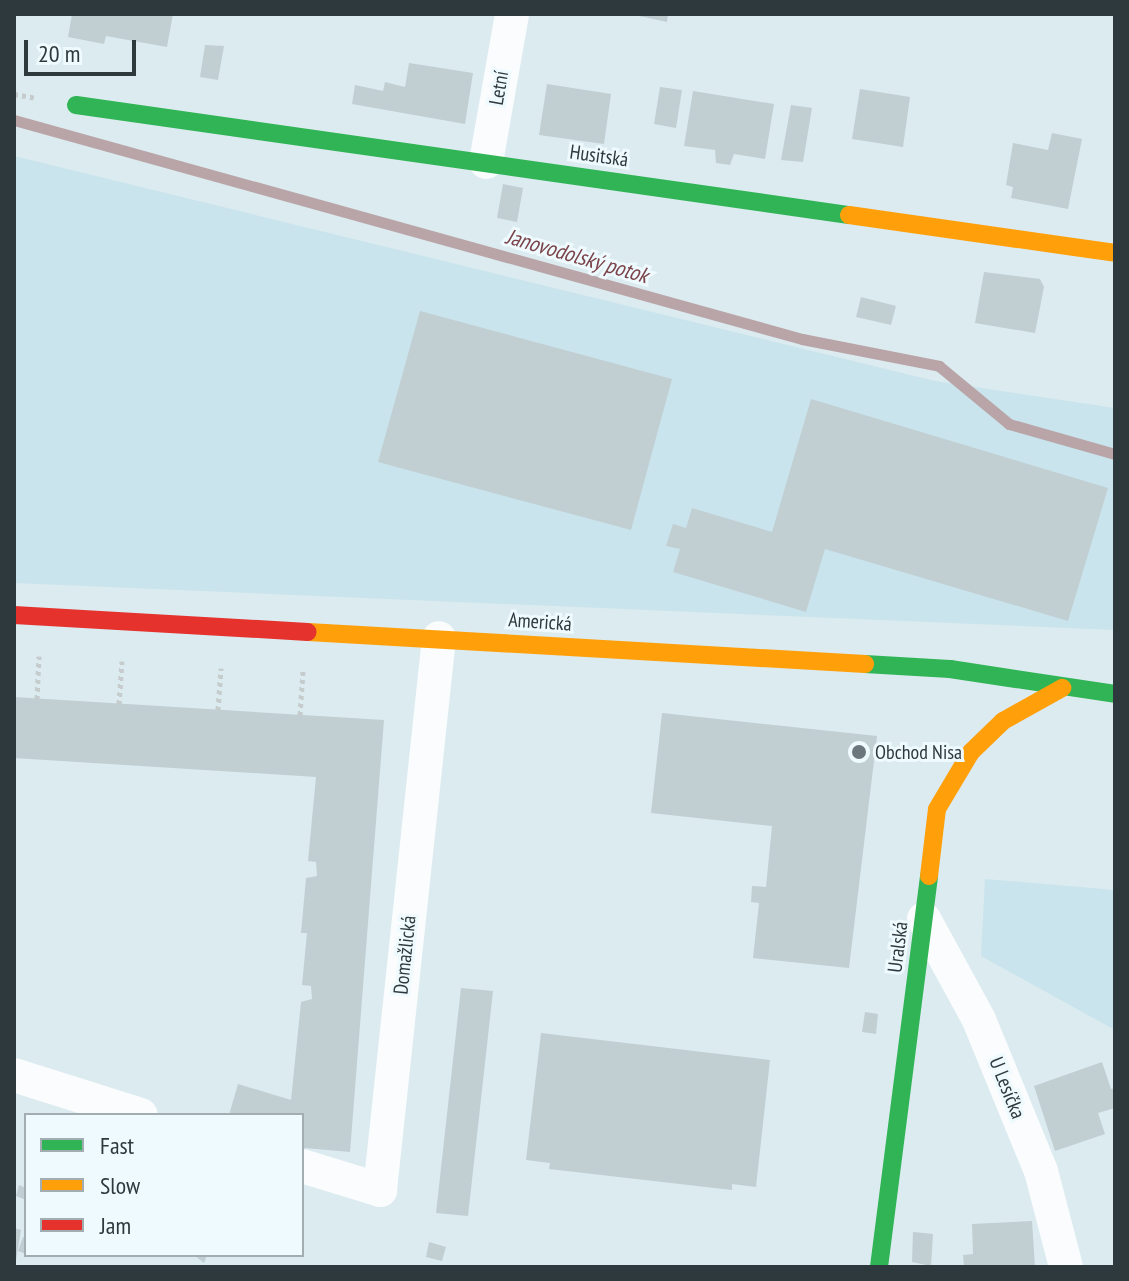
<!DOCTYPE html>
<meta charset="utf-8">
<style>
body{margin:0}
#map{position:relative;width:1129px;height:1281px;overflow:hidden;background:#dbebf0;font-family:"PT Sans Narrow",sans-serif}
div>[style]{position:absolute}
.built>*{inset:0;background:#c9e4ec}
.stream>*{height:11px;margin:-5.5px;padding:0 5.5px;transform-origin:5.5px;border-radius:5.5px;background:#b9a4a7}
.building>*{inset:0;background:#c1cfd3}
.path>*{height:5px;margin-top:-2.5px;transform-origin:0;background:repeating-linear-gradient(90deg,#c6cbcd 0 4px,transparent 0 8px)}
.street>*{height:34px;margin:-17px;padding:0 17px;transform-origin:17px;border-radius:17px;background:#fafcfd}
.fast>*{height:18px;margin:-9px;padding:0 9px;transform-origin:9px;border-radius:9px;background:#30b455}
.slow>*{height:18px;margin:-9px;padding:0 9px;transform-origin:9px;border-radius:9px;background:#ff9f0a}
.jam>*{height:18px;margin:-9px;padding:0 9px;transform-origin:9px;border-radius:9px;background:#e5322d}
.dots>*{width:22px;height:22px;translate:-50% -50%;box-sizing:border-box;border:4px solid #eefafd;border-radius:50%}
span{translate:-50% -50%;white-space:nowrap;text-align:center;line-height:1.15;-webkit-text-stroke:6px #eefafd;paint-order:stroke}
.street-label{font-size:20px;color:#2e393d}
.poi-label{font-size:20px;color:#2e393d}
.left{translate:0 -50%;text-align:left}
.water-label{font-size:22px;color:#7b444a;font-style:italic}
.frame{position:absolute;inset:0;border:16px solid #2e393d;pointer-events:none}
.legend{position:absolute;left:24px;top:1113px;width:280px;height:144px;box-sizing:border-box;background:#eefafd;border:2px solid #a1adb0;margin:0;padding:10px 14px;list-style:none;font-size:24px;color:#2e393d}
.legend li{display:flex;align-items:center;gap:16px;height:40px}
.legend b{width:40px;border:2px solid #a1adb0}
.scale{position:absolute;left:24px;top:40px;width:112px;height:36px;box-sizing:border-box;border:4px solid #2e393d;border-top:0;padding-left:10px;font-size:24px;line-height:28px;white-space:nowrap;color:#2e393d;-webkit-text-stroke:6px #eefafd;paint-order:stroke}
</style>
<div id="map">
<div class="built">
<i style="clip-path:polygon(14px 156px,935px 381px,1115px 408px,1115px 630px,14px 583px)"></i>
<i style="clip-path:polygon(985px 879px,1115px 890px,1115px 1030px,981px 956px)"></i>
</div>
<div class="stream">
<i style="left:14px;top:120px;width:818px;rotate:15.53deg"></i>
<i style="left:802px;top:339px;width:140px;rotate:11.1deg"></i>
<i style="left:939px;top:366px;width:91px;rotate:39.6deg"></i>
<i style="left:1009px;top:424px;width:110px;rotate:15.8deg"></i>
</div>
<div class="building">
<i style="clip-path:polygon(72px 14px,173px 14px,167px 47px,106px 36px,104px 44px,68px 37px)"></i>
<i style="clip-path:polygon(630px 14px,668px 14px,667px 22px)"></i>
<i style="clip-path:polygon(205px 45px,224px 46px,218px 80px,200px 77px)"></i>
<i style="clip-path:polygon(409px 63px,473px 73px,465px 124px,352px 104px,355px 85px,383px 91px,385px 82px,405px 87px)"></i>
<i style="clip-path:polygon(547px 84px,611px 94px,604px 144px,539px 135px)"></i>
<i style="clip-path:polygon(660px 87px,682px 90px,676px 128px,654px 124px)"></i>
<i style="clip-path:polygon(860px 89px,910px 97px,903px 147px,852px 139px)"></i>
<i style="clip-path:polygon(693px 91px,774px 104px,765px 159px,734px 154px,730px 165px,716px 163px,715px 150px,684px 146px)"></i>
<i style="clip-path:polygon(791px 105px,812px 108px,803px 162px,781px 160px)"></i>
<i style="clip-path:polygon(1052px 133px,1082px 139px,1068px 209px,1011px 198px,1013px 187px,1006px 185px,1013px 143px,1048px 150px)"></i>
<i style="clip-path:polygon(503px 184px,523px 188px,517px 222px,497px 218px)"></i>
<i style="clip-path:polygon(984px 272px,1040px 279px,1044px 287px,1035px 333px,975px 323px)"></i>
<i style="clip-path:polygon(861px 297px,896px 306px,891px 325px,856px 317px)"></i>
<i style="clip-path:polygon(420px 311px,672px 379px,631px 530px,378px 462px)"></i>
<i style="clip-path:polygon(811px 399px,1108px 488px,1068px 621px,825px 549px,806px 612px,673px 572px,680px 549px,666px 546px,673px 524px,686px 528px,692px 508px,772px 532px)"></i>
<i style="clip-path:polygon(14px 697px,384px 720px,350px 1152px,305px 1148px,302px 1154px,302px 1115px,229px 1115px,238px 1084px,291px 1100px,301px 1002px,312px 999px,311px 986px,302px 985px,307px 933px,301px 933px,306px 878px,317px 876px,316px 862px,308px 861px,316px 777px,14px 758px)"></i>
<i style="clip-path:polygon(662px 713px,877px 736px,849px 968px,753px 958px,759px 903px,751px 902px,752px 886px,766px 887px,772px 826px,651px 813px)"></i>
<i style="clip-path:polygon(461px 988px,493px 991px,468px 1216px,436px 1213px)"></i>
<i style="clip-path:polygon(865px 1012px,878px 1014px,876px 1034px,862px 1032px)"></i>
<i style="clip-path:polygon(541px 1033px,770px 1060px,756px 1187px,732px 1184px,732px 1190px,549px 1169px,550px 1163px,526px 1160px)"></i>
<i style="clip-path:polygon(1102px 1062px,1111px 1089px,1115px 1088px,1115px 1108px,1098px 1113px,1105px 1134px,1055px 1151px,1034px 1086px)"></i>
<i style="clip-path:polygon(19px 1185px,26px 1188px,26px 1200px,16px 1196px)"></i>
<i style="clip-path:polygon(1032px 1221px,1035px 1267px,964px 1267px,963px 1255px,973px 1254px,972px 1224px)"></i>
<i style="clip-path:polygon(14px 1228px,21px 1230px,15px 1267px,14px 1267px)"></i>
<i style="clip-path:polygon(913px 1232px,933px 1234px,931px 1266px,912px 1262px)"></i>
<i style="clip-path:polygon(23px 1237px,26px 1238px,26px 1254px,18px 1251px)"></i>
<i style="clip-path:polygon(429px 1242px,446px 1247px,442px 1261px,426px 1257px)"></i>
<i style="clip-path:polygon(194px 1255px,207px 1255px,204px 1263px)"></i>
</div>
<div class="path">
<i style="left:14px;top:94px;width:23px;rotate:10deg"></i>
<i style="left:37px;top:699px;width:43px;rotate:-87.3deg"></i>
<i style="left:119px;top:704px;width:43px;rotate:-86deg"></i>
<i style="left:218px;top:710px;width:42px;rotate:-85.9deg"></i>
<i style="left:300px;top:715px;width:44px;rotate:-86.1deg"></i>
</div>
<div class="street">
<i style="left:486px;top:162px;width:150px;rotate:-80deg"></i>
<i style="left:924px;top:919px;width:115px;rotate:61.4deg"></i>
<i style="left:979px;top:1020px;width:163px;rotate:67.7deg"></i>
<i style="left:1041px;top:1171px;width:99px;rotate:75.4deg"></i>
<i style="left:14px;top:1075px;width:133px;rotate:17.5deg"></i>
<i style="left:302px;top:1166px;width:82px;rotate:17.1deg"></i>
<i style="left:380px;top:1190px;width:555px;rotate:-83.9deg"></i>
</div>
<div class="fast">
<i style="left:76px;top:105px;width:781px;rotate:8.1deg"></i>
<i style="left:865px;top:664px;width:85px;rotate:3.4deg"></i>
<i style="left:950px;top:669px;width:167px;rotate:8.6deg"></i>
<i style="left:879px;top:1267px;width:394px;rotate:-82.7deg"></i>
</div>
<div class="slow">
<i style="left:849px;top:215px;width:269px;rotate:8.1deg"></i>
<i style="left:308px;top:632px;width:558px;rotate:3.29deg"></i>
<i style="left:929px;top:876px;width:67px;rotate:-83.2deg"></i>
<i style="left:937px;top:809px;width:66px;rotate:-59.2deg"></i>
<i style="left:971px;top:752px;width:45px;rotate:-44.1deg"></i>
<i style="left:1003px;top:721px;width:68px;rotate:-29.2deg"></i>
</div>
<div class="jam">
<i style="left:14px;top:615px;width:294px;rotate:3.3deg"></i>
</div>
<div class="dots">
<i style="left:859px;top:752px;background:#6b777c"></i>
</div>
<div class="street-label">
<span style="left:499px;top:88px;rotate:-80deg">Letní</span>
<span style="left:599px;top:156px;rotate:8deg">Husitská</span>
<span style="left:540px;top:622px;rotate:4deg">Americká</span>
<span style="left:898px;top:947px;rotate:-83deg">Uralská</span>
<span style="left:405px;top:955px;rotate:-84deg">Domažlická</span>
<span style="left:1007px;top:1088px;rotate:68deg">U Lesíčka</span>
</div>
<div class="poi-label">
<span class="left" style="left:875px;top:752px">Obchod Nisa</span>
</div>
<div class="water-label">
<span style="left:577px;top:256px;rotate:16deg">Janovodolský potok</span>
</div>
<div class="frame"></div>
<ul class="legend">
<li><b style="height:10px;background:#30b455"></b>Fast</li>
<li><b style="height:10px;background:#ff9f0a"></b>Slow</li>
<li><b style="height:10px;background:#e5322d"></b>Jam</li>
</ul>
<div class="scale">20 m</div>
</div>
